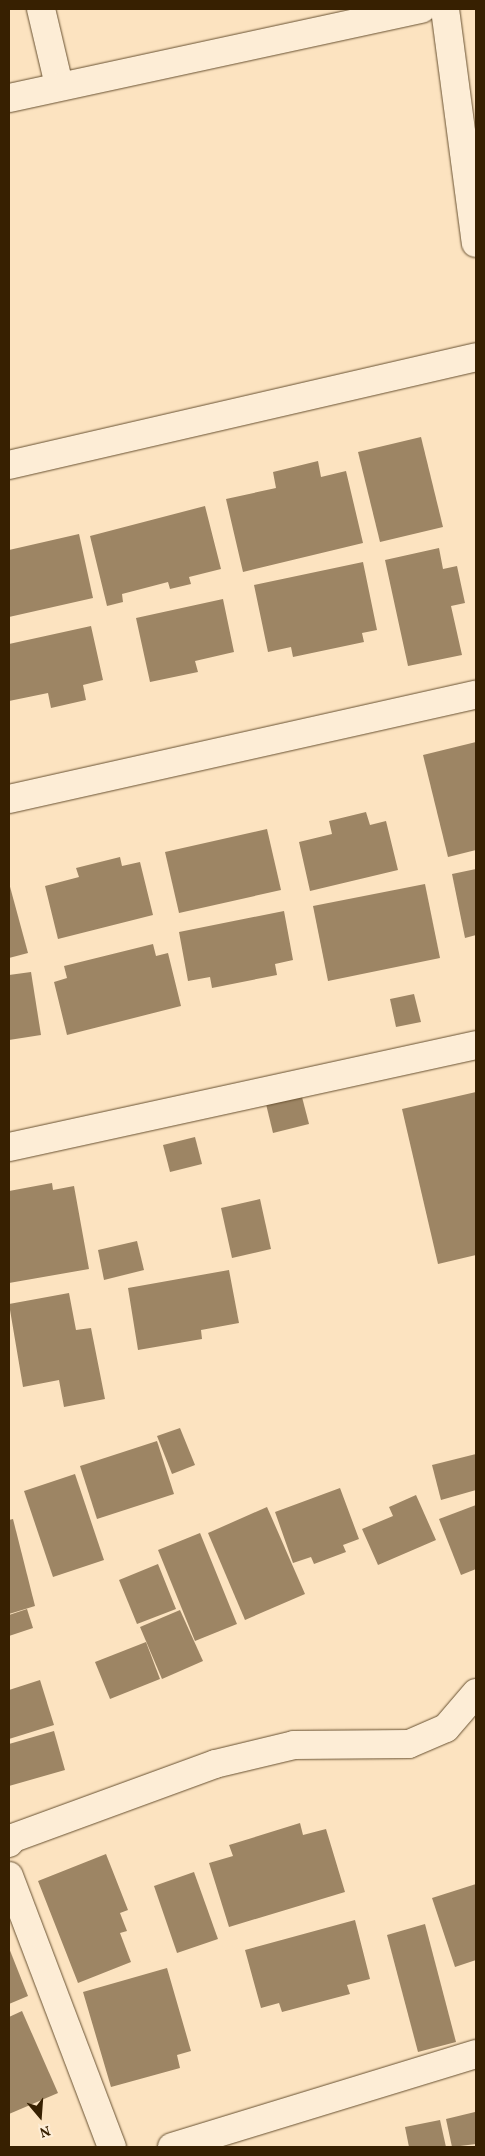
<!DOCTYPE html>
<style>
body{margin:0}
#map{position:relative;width:485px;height:2156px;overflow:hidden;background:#fce3c0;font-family:Vollkorn,serif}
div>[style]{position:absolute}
.building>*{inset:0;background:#9d8564}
.roads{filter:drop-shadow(0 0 1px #685131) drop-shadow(0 0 1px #685131)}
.minor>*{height:28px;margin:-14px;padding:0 14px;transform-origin:14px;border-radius:14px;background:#fdedd6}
span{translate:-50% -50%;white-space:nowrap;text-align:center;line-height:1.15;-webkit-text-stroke:4px #fdedd6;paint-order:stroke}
.frame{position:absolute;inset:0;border:10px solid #372001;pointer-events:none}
.north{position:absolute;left:15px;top:2091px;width:50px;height:50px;-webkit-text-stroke:4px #fdedd6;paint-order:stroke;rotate:162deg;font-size:14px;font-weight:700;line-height:20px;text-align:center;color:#372001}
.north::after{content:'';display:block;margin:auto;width:18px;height:22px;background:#372001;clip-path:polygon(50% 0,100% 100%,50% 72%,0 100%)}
</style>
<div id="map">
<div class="building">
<i style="clip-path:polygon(421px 437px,443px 527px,380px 542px,358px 452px)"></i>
<i style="clip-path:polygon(318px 461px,321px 477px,346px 471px,363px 543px,243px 572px,226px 499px,276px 488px,273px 472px)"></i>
<i style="clip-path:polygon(205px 506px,221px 569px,189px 577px,191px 584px,170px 589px,168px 582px,122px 594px,123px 602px,107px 606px,90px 536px)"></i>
<i style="clip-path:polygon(79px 534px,93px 598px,9px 617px,9px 550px)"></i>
<i style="clip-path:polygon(439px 548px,443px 569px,457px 566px,465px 603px,451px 606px,462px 655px,408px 666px,385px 560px)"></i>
<i style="clip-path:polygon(363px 562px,377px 630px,362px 633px,364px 642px,293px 657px,291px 647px,268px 652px,254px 585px)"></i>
<i style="clip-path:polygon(223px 599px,234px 652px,195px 661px,198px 672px,150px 682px,136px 618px)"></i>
<i style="clip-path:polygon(91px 626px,103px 680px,83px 685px,86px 700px,51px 708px,48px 693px,9px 701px,9px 644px)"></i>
<i style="clip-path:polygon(476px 742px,476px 850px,448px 857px,423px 755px)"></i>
<i style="clip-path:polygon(366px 812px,370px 825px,386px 821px,398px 870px,310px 891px,299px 842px,332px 834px,329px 821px)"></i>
<i style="clip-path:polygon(267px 829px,281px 890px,179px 913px,165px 852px)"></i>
<i style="clip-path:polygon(120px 857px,122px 866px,140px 862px,153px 915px,58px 939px,45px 886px,79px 877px,76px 868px)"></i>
<i style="clip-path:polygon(476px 869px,476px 935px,465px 938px,452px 874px)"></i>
<i style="clip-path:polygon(9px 883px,28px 953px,9px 958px)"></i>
<i style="clip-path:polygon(425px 884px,440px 958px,328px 981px,313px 906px)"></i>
<i style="clip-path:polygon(284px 911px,293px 960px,275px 964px,277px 975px,212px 988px,210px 977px,188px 981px,179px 932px)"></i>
<i style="clip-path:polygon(153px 944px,156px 956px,168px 953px,181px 1006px,67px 1035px,54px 982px,67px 978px,64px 966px)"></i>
<i style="clip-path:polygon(31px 972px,41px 1035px,9px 1040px,9px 975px)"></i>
<i style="clip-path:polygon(414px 994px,421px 1022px,396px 1027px,390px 999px)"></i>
<i style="clip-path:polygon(476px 1092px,476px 1255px,438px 1264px,402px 1109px)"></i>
<i style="clip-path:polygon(302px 1097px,309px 1124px,273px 1133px,266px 1104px)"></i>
<i style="clip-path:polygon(195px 1137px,202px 1164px,170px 1172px,163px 1145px)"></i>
<i style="clip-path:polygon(52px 1183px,53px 1190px,74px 1186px,89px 1269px,9px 1283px,9px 1191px)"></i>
<i style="clip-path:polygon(260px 1199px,271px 1249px,232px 1258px,221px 1208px)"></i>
<i style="clip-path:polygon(137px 1241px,144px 1270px,104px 1280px,98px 1250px)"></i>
<i style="clip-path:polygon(229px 1270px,239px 1323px,201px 1330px,202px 1339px,138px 1350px,128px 1288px)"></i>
<i style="clip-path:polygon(69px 1293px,76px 1330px,91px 1328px,105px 1399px,64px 1407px,59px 1380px,23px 1387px,9px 1304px)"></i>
<i style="clip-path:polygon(180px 1428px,195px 1465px,172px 1474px,157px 1436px)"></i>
<i style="clip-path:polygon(157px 1441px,174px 1494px,97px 1519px,80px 1466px)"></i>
<i style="clip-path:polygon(476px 1454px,476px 1490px,441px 1500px,432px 1465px)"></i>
<i style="clip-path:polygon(75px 1474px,104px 1560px,53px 1577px,24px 1491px)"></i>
<i style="clip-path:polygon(340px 1488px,359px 1539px,343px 1545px,346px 1552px,314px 1564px,311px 1557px,293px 1563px,275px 1512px)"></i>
<i style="clip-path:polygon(416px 1495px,436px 1540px,378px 1565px,362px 1529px,393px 1516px,389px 1507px)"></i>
<i style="clip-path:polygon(476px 1505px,476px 1569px,461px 1575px,439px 1519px)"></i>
<i style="clip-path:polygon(267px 1507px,305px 1594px,245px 1620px,208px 1533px)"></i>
<i style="clip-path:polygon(13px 1519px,35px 1606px,9px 1614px,9px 1520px)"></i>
<i style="clip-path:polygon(200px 1533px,237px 1624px,195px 1641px,158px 1550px)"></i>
<i style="clip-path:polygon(158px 1564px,176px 1609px,137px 1624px,119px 1580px)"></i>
<i style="clip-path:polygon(27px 1609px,33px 1628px,9px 1636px,9px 1615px)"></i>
<i style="clip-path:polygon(180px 1610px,203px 1661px,162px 1679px,140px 1627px)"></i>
<i style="clip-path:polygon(146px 1642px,160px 1679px,110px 1699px,95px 1662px)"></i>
<i style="clip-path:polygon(40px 1680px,54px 1725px,9px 1739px,9px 1690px)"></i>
<i style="clip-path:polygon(54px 1731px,65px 1770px,9px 1786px,9px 1744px)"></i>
<i style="clip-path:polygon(300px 1823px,303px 1835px,326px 1829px,345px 1892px,229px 1927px,209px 1863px,233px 1856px,229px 1845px)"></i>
<i style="clip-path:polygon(106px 1854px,128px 1910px,120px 1913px,127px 1931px,120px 1933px,131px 1962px,78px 1983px,38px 1881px)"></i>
<i style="clip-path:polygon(194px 1872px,218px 1939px,177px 1953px,154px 1886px)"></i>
<i style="clip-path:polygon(476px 1884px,476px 1960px,455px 1967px,432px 1898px)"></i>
<i style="clip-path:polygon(355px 1920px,370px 1979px,347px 1985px,350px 1994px,282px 2012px,279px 2003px,261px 2008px,245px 1950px)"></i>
<i style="clip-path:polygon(425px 1924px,456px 2042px,418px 2052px,387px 1935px)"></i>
<i style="clip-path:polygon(9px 1948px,28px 1996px,9px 2004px)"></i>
<i style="clip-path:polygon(167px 1968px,191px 2051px,177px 2055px,180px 2068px,111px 2087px,83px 1992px)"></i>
<i style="clip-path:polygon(22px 2011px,58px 2093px,9px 2114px,9px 2017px)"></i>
<i style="clip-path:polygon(475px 2112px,476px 2144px,452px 2147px,446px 2119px)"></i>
<i style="clip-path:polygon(440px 2120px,446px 2147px,409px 2147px,405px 2127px)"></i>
</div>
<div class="roads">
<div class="minor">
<i style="left:41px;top:9px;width:78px;rotate:76.7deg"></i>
<i style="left:445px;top:9px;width:236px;rotate:82.5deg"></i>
<i style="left:9px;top:98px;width:422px;rotate:-12.2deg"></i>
<i style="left:9px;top:465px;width:479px;rotate:-13deg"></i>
<i style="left:9px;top:799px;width:478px;rotate:-12.6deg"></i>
<i style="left:9px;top:1147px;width:478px;rotate:-12.3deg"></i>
<i style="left:9px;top:1843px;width:6px;rotate:-51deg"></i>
<i style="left:13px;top:1838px;width:215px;rotate:-20.1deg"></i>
<i style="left:215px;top:1764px;width:81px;rotate:-13.5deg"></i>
<i style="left:294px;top:1745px;width:115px;rotate:-0.5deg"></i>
<i style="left:409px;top:1744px;width:40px;rotate:-23.4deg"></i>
<i style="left:446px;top:1728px;width:46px;rotate:-49.4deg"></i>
<i style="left:9px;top:1876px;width:290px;rotate:69.2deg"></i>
<i style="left:172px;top:2147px;width:318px;rotate:-17deg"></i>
</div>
</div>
<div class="frame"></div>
<div class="north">N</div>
</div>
